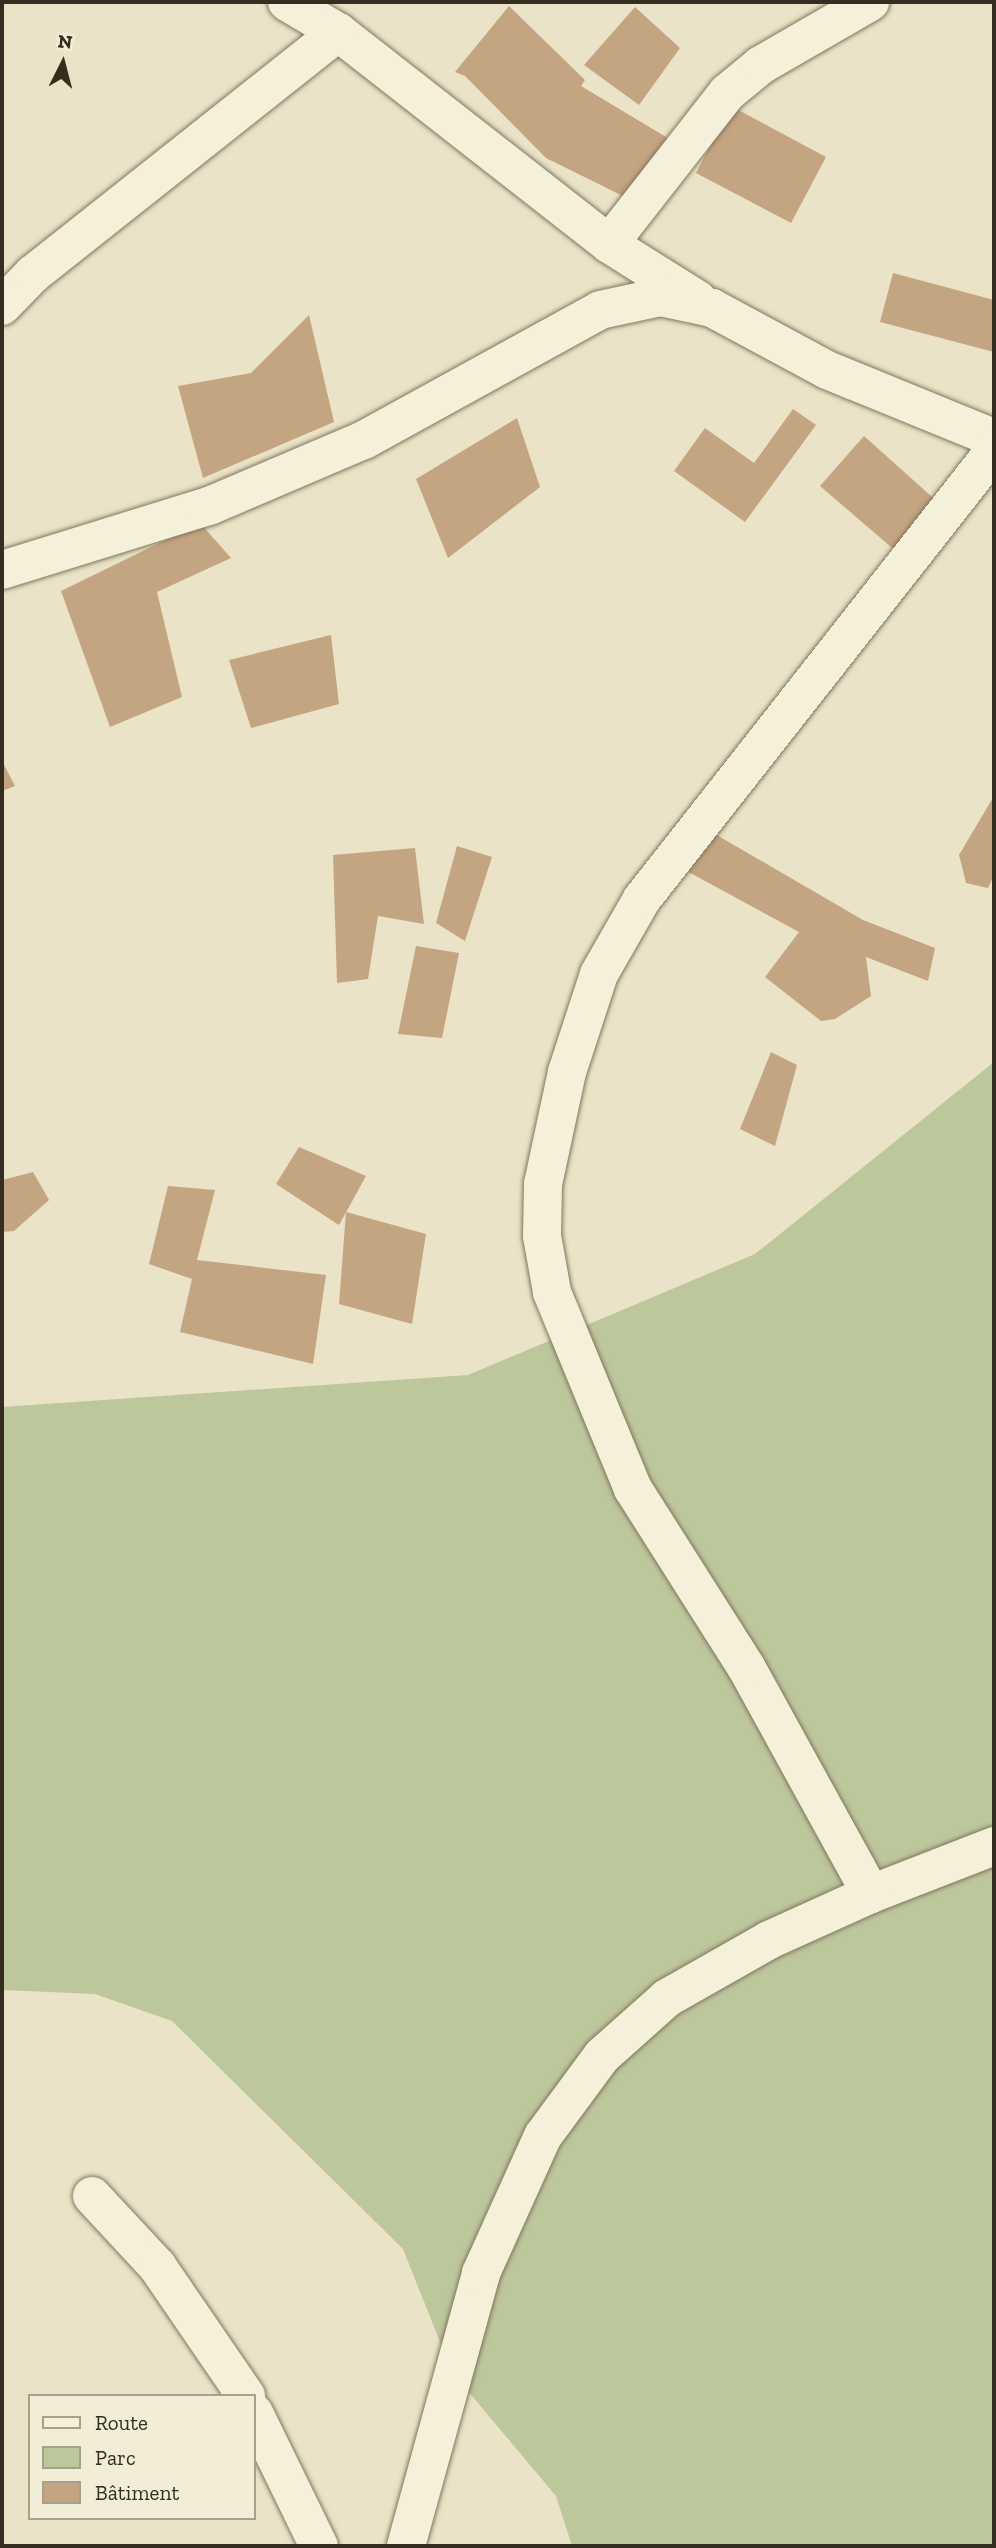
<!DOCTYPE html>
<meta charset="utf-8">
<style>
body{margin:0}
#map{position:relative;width:996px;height:2548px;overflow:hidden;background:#eae3c7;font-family:"Zilla Slab",serif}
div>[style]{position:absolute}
.green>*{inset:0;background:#bdc79c}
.building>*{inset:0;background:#c4a581}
.roads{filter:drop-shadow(0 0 2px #83765e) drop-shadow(0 0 2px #83765e)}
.minor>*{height:38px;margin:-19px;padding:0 19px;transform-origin:19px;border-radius:19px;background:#f5f0da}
span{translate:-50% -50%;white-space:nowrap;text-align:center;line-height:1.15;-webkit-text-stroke:5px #f2edd6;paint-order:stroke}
.frame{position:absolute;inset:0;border:4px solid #352d20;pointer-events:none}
.legend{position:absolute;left:28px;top:2394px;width:228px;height:126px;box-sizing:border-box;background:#f2edd6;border:2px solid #a6a08d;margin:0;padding:9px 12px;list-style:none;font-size:21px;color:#352d20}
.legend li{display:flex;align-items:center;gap:14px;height:35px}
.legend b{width:35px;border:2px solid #a6a08d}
.north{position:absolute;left:28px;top:28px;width:70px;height:70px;-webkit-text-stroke:5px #f2edd6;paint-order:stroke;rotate:6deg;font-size:19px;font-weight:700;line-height:28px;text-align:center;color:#352d20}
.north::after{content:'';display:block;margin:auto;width:24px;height:32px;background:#352d20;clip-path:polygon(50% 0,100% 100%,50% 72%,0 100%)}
</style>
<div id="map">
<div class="green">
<i style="clip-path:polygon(994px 1062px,994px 2546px,572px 2546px,556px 2496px,452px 2372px,403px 2249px,172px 2021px,95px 1994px,2px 1990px,2px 1407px,468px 1375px,755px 1254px)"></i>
</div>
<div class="building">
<i style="clip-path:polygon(509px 6px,585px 80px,581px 86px,671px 140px,629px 199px,546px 158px,465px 76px,455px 72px)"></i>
<i style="clip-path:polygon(635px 7px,680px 48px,639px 105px,584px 65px)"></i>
<i style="clip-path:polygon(731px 106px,826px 157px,791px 223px,696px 173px)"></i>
<i style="clip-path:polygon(893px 273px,994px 300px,994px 352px,880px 322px)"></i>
<i style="clip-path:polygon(309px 315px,334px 422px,203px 478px,178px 386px,251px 373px)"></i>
<i style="clip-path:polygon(793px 409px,816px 425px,745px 522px,674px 471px,705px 428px,754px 463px)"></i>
<i style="clip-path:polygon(517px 418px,540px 487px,448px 558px,416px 479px)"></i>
<i style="clip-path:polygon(864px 436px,941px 505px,898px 553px,820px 486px)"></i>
<i style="clip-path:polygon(200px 523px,231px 558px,157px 592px,182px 697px,110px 727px,61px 591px)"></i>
<i style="clip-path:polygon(331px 635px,339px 704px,251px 728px,229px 660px)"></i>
<i style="clip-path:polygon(2px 761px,15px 786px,2px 791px)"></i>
<i style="clip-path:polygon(994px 796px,994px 875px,988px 888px,966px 883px,959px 855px)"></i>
<i style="clip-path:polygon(715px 834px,863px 920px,935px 948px,928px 981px,866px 957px,871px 996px,835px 1019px,821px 1021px,765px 977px,799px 932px,683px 869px)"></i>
<i style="clip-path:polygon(457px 846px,492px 857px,465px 941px,436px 923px)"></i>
<i style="clip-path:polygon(415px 848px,424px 924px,378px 916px,368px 979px,337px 983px,333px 855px)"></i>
<i style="clip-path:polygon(416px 946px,459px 953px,442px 1038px,398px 1034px)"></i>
<i style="clip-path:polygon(771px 1052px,797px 1065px,775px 1146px,740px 1129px)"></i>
<i style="clip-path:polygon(299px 1147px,366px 1176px,339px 1225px,276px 1184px)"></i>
<i style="clip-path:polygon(33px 1172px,49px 1200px,14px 1231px,2px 1232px,2px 1180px)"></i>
<i style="clip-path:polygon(168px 1186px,215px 1190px,197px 1260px,326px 1275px,313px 1364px,180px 1332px,192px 1279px,149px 1264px)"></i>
<i style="clip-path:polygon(346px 1212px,426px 1234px,412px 1324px,339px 1304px)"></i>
</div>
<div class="roads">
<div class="minor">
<i style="left:287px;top:2px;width:59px;rotate:30.5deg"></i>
<i style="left:338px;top:32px;width:344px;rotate:38deg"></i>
<i style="left:609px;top:244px;width:105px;rotate:32.2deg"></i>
<i style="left:609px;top:244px;width:192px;rotate:-52deg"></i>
<i style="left:727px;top:93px;width:44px;rotate:-39.5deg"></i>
<i style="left:761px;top:65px;width:126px;rotate:-30deg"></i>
<i style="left:2px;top:306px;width:45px;rotate:-45.9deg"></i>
<i style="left:33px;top:274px;width:389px;rotate:-38.4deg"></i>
<i style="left:2px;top:570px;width:217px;rotate:-17.2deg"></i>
<i style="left:209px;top:506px;width:168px;rotate:-23.1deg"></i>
<i style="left:364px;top:440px;width:269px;rotate:-28.8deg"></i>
<i style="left:600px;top:310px;width:61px;rotate:-12.2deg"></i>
<i style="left:660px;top:297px;width:53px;rotate:11.9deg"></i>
<i style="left:712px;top:308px;width:131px;rotate:28.3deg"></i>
<i style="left:827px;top:370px;width:180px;rotate:22.2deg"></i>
<i style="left:871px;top:1894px;width:132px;rotate:-21.3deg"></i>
<i style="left:92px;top:2196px;width:96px;rotate:47.1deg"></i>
<i style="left:157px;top:2266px;width:158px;rotate:55.6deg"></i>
<i style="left:254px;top:2413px;width:148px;rotate:64deg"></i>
<i style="left:406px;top:2546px;width:283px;rotate:-74.6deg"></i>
<i style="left:481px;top:2273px;width:150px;rotate:-65.7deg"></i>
<i style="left:543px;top:2136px;width:99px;rotate:-53.6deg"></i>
<i style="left:602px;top:2056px;width:87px;rotate:-41.7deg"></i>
<i style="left:667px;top:1998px;width:117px;rotate:-29.6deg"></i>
<i style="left:769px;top:1940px;width:112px;rotate:-24.3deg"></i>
<i style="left:871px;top:1894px;width:259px;rotate:-118.8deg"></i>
<i style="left:746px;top:1667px;width:211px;rotate:-122.4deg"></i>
<i style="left:633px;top:1489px;width:213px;rotate:-112.4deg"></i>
<i style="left:552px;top:1292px;width:57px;rotate:-100.1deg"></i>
<i style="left:542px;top:1236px;width:52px;rotate:-88.9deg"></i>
<i style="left:543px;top:1184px;width:115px;rotate:-77.9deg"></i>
<i style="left:567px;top:1072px;width:103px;rotate:-71.9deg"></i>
<i style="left:599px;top:974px;width:86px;rotate:-60.2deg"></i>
<i style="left:642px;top:899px;width:570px;rotate:-51.84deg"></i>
</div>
</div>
<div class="frame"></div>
<ul class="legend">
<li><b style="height:9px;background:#f5f0da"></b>Route</li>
<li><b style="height:19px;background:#bdc79c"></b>Parc</li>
<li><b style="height:19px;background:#c4a581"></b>Bâtiment</li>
</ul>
<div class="north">N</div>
</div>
